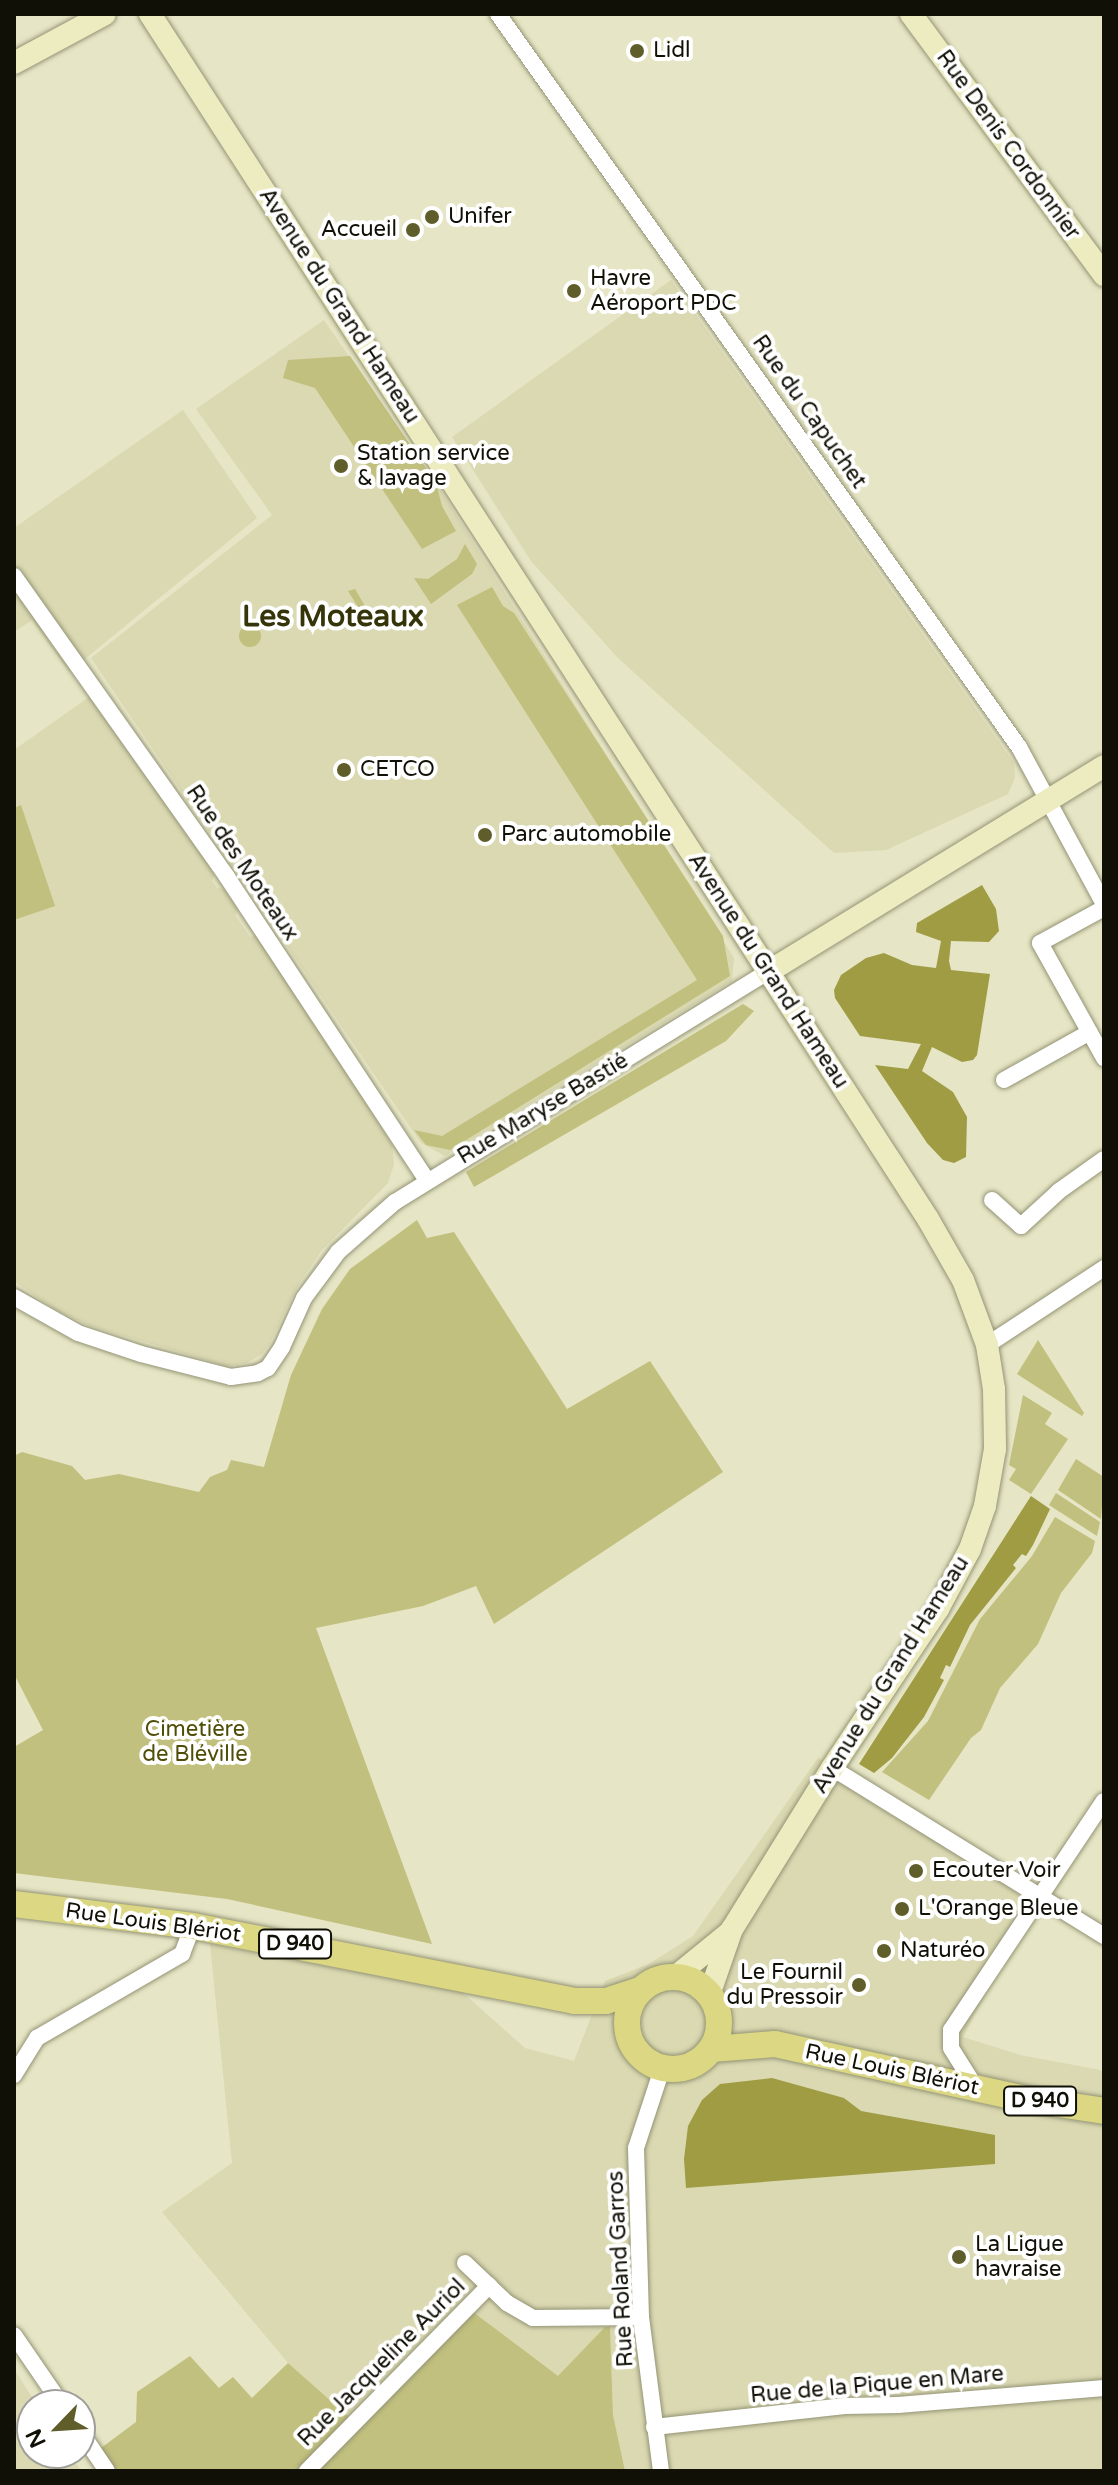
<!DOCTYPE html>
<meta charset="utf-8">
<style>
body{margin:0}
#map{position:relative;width:1118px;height:2485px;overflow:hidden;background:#e6e5c5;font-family:"Varela Round",sans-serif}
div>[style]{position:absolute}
.built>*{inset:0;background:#dad9b2}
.green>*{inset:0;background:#c1c07e}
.round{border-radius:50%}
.water>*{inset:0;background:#9f9c43}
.roads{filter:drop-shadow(0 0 2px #949476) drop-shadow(0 0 2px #949476)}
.street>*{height:16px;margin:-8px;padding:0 8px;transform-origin:8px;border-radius:8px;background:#fff}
.secondary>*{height:22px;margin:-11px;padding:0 11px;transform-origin:11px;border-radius:11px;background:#edebc0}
.primary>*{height:26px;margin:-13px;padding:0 13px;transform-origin:13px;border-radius:13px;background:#dbd782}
.primary>.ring{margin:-13px;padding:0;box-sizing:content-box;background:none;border:26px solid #dbd782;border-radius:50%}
.dots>*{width:22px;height:22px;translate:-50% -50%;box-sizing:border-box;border:4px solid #fff;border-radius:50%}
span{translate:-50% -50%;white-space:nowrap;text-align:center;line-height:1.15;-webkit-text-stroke:8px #fff;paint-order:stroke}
.shield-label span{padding:2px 6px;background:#fff;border:2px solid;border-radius:6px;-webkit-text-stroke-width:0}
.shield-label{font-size:20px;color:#111006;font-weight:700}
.poi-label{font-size:22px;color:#111006}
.left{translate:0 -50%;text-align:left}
.right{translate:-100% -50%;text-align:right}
.street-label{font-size:22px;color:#111006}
.park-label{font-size:22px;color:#504d07}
.district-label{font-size:30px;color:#36350a;font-weight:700}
.frame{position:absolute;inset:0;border:16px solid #111006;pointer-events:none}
.north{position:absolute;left:16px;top:2389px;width:80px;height:80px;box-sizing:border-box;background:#fff;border:2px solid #a09f9b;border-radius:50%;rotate:245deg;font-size:22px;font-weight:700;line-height:32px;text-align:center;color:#111006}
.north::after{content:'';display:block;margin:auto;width:28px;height:36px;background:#5f5d2a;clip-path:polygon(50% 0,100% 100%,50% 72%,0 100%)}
</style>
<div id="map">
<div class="built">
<i style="clip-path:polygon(671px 280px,1014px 763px,1015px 778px,1008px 794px,886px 850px,834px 853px,618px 658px,531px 561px,452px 437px)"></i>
<i style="clip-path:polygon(324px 320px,436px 483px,734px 958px,732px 981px,445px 1156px,421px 1143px,91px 658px,272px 515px,196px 409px)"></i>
<i style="clip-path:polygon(183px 410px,257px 518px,69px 672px,32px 620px,14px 632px,14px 528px)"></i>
<i style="clip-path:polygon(89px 697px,215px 873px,212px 881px,217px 888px,226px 889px,239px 908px,235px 915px,250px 937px,258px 935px,392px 1144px,394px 1164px,388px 1183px,321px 1251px,297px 1287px,270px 1343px,262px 1354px,247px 1363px,227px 1366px,90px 1326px,56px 1310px,14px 1281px,14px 750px)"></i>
<i style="clip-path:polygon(818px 1758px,1037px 1897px,963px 2037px,1020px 2055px,1101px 2070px,1104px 2079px,1104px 2471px,625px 2471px,613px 2415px,610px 2327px,605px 2327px,558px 2377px,473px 2312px,349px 2417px,288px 2363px,162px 2212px,232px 2163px,210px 1944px,462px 1992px,525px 2048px,574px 2061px,605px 1981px,649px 1964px,693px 1936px)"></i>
<i style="clip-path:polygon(14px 2369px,37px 2405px,32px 2405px,32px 2453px,69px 2453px,81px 2471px,14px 2471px)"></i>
</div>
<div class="green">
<i style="clip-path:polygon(350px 356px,436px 483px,442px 506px,456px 531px,422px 549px,315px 388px,283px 378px,288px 360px)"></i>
<i style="clip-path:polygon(465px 544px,477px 564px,472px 574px,431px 604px,414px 578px,428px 579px,457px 559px)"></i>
<i style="clip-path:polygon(492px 587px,503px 606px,514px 613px,723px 936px,730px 976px,450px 1150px,426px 1145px,414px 1130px,442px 1136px,697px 980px,457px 605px)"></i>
<i style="clip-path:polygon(355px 589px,378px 628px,372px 629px,348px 591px)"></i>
<i class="round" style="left:239px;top:625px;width:22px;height:22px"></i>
<i style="clip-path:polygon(21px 805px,55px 906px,14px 920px,14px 808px)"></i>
<i style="clip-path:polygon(743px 1004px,754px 1011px,726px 1041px,474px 1187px,466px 1172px)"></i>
<i style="clip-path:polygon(417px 1220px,427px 1238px,454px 1232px,567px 1409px,650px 1361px,723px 1472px,494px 1624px,476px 1586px,423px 1606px,316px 1628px,432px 1944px,227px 1899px,14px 1873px,14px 1747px,43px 1730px,14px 1674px,14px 1456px,22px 1452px,72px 1466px,85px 1480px,119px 1474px,199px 1492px,210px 1477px,227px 1470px,231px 1460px,264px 1467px,291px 1375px,322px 1309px,350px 1269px)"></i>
<i style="clip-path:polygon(1038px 1340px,1084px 1413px,1082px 1416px,1017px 1374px)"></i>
<i style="clip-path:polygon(1023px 1395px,1052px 1413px,1045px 1424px,1068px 1439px,1031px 1494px,1009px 1480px,1016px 1469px,1009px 1465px)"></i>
<i style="clip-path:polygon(1076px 1459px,1104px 1477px,1101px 1519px,1058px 1490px)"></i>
<i style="clip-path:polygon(1056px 1493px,1100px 1522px,1097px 1536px,1049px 1505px)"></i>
<i style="clip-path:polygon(1055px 1517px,1095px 1541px,1092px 1553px,1061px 1593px,1038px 1644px,1000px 1688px,981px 1730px,971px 1738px,929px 1800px,882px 1772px,928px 1721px,980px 1619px,1032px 1556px)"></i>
<i style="clip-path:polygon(473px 2312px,558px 2376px,605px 2327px,610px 2327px,613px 2415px,625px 2471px,115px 2471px,101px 2448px,136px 2422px,137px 2392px,190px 2356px,219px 2388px,233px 2377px,252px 2398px,288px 2363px,349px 2417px)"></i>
</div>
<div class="water">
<i style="clip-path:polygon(982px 885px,996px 909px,999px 931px,989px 942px,951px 941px,949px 961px,951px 970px,990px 974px,977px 1055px,973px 1060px,962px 1062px,932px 1047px,922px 1071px,953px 1092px,967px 1117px,966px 1157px,954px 1163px,943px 1160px,927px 1143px,875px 1065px,908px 1069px,921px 1044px,860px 1036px,835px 998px,834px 990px,841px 975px,866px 958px,884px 953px,912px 965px,936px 968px,941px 941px,916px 932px,917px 923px)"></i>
<i style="clip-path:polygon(1031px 1496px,1050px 1509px,1033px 1545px,1026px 1556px,1022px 1554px,1013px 1565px,1016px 1568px,970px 1625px,950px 1667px,946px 1665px,940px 1678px,944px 1680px,924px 1717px,892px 1758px,874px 1773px,859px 1764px)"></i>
<i style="clip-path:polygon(772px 2078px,844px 2098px,861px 2111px,995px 2135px,995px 2164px,686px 2188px,684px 2159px,688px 2126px,702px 2100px,720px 2084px)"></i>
</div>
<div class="roads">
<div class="street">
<i style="left:498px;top:14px;width:899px;rotate:54.6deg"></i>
<i style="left:1019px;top:747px;width:179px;rotate:61.6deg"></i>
<i style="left:14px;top:576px;width:369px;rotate:54.7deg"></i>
<i style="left:227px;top:877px;width:363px;rotate:56.6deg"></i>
<i style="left:1104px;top:908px;width:73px;rotate:151.3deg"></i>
<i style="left:1040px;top:943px;width:132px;rotate:60.9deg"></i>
<i style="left:1004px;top:1080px;width:98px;rotate:-29.2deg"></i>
<i style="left:992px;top:1200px;width:39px;rotate:42deg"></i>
<i style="left:1021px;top:1226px;width:52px;rotate:-42.6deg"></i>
<i style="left:1059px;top:1191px;width:55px;rotate:-35.4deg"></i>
<i style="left:14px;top:1297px;width:73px;rotate:29.4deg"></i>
<i style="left:78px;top:1333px;width:66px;rotate:18.4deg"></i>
<i style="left:141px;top:1354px;width:93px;rotate:14.3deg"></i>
<i style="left:231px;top:1377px;width:27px;rotate:-8deg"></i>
<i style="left:258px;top:1373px;width:11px;rotate:-27deg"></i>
<i style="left:268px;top:1368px;width:25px;rotate:-56deg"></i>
<i style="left:282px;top:1347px;width:54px;rotate:-65.8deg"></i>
<i style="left:304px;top:1298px;width:57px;rotate:-53.5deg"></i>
<i style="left:338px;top:1252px;width:76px;rotate:-41.3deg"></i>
<i style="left:395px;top:1202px;width:438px;rotate:-31.7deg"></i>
<i style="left:987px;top:1345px;width:140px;rotate:-33.3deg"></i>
<i style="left:832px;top:1768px;width:320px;rotate:31.7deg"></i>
<i style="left:14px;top:2075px;width:44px;rotate:-58.1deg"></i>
<i style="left:37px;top:2038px;width:168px;rotate:-30.1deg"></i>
<i style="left:182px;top:1954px;width:30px;rotate:-69deg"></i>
<i style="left:976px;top:2088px;width:47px;rotate:-122deg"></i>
<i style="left:951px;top:2048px;width:18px;rotate:-90deg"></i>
<i style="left:951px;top:2030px;width:275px;rotate:-56.3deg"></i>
<i style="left:465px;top:2263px;width:58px;rotate:43.6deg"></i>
<i style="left:507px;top:2303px;width:30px;rotate:30deg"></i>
<i style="left:533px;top:2318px;width:108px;rotate:-0.5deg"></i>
<i style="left:14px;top:2335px;width:85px;rotate:55.6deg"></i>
<i style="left:654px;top:2427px;width:192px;rotate:-6.3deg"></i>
<i style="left:845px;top:2406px;width:53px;rotate:-1.1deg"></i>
<i style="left:898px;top:2405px;width:207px;rotate:-4.7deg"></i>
<i style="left:80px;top:2431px;width:48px;rotate:56deg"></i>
<i style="left:307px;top:2471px;width:260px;rotate:-45.5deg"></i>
<i style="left:661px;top:2471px;width:155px;rotate:-97.4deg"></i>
<i style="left:641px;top:2317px;width:169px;rotate:-91.7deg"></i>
<i style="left:636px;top:2148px;width:83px;rotate:-71.8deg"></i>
</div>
<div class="secondary">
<i style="left:150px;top:14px;width:1434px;rotate:57.15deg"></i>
<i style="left:928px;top:1219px;width:70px;rotate:60.2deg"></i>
<i style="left:963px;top:1280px;width:69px;rotate:69.7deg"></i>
<i style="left:987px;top:1345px;width:45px;rotate:81deg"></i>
<i style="left:994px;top:1389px;width:60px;rotate:89deg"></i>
<i style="left:995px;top:1449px;width:58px;rotate:100deg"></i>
<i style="left:985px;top:1506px;width:46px;rotate:109.2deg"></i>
<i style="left:970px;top:1549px;width:68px;rotate:118.1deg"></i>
<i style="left:938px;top:1609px;width:191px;rotate:123.7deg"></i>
<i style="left:832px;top:1768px;width:190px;rotate:121.8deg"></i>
<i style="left:732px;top:1929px;width:70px;rotate:109.2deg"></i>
<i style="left:911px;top:14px;width:325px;rotate:53.5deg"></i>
<i style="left:14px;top:63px;width:103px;rotate:-28.3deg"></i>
<i style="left:768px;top:972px;width:394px;rotate:-31.5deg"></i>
<i style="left:675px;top:1977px;width:70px;rotate:-39.2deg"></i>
</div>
<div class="primary">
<i style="left:14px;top:1904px;width:180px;rotate:7deg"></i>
<i style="left:193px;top:1926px;width:388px;rotate:11.1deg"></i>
<i style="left:574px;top:2001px;width:32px"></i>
<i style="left:606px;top:2001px;width:36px;rotate:-18deg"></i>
<i class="ring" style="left:627px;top:1977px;width:66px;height:66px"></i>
<i style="left:712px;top:2049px;width:63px;rotate:-4.5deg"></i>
<i style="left:775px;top:2044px;width:257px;rotate:12.4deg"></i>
<i style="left:1026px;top:2099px;width:79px;rotate:8.7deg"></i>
</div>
</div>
<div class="dots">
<i style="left:637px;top:51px;background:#5f5d2a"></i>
<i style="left:432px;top:217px;background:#5f5d2a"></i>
<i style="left:413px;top:230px;background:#5f5d2a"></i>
<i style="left:574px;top:291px;background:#5f5d2a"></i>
<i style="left:341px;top:466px;background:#5f5d2a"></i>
<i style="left:344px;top:770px;background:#5f5d2a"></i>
<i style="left:485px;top:835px;background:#5f5d2a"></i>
<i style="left:916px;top:1871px;background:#5f5d2a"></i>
<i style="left:902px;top:1909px;background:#5f5d2a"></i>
<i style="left:884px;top:1951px;background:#5f5d2a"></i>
<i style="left:859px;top:1985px;background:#5f5d2a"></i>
<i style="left:959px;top:2257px;background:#5f5d2a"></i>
</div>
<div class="shield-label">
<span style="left:295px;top:1944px">D 940</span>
<span style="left:1040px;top:2101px">D 940</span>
</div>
<div class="poi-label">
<span class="left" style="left:653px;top:51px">Lidl</span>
<span class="left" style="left:448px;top:217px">Unifer</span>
<span class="right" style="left:397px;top:230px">Accueil</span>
<span class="left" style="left:590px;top:291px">Havre<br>Aéroport PDC</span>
<span class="left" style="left:357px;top:466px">Station service<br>&amp; lavage</span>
<span class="left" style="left:360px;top:770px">CETCO</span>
<span class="left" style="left:501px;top:835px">Parc automobile</span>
<span class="left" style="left:932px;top:1871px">Ecouter Voir</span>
<span class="left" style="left:918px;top:1909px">L'Orange Bleue</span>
<span class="left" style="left:900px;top:1951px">Naturéo</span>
<span class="right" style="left:843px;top:1985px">Le Fournil<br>du Pressoir</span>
<span class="left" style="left:975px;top:2257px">La Ligue<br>havraise</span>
</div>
<div class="street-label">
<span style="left:1008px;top:145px;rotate:54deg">Rue Denis Cordonnier</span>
<span style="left:339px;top:306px;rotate:57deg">Avenue du Grand Hameau</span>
<span style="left:809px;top:412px;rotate:55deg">Rue du Capuchet</span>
<span style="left:242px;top:863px;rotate:56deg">Rue des Moteaux</span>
<span style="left:768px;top:971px;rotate:57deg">Avenue du Grand Hameau</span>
<span style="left:543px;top:1109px;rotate:-31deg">Rue Maryse Bastié</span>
<span style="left:891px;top:1675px;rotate:-58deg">Avenue du Grand Hameau</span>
<span style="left:153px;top:1923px;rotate:8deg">Rue Louis Blériot</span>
<span style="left:892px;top:2070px;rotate:12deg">Rue Louis Blériot</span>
<span style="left:621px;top:2269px;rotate:-93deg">Rue Roland Garros</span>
<span style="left:382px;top:2363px;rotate:-45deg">Rue Jacqueline Auriol</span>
<span style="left:877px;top:2385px;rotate:-5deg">Rue de la Pique en Mare</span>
</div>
<div class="park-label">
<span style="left:195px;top:1742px">Cimetière<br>de Bléville</span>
</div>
<div class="district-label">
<span style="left:333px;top:617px">Les Moteaux</span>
</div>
<div class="frame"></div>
<div class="north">N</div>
</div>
